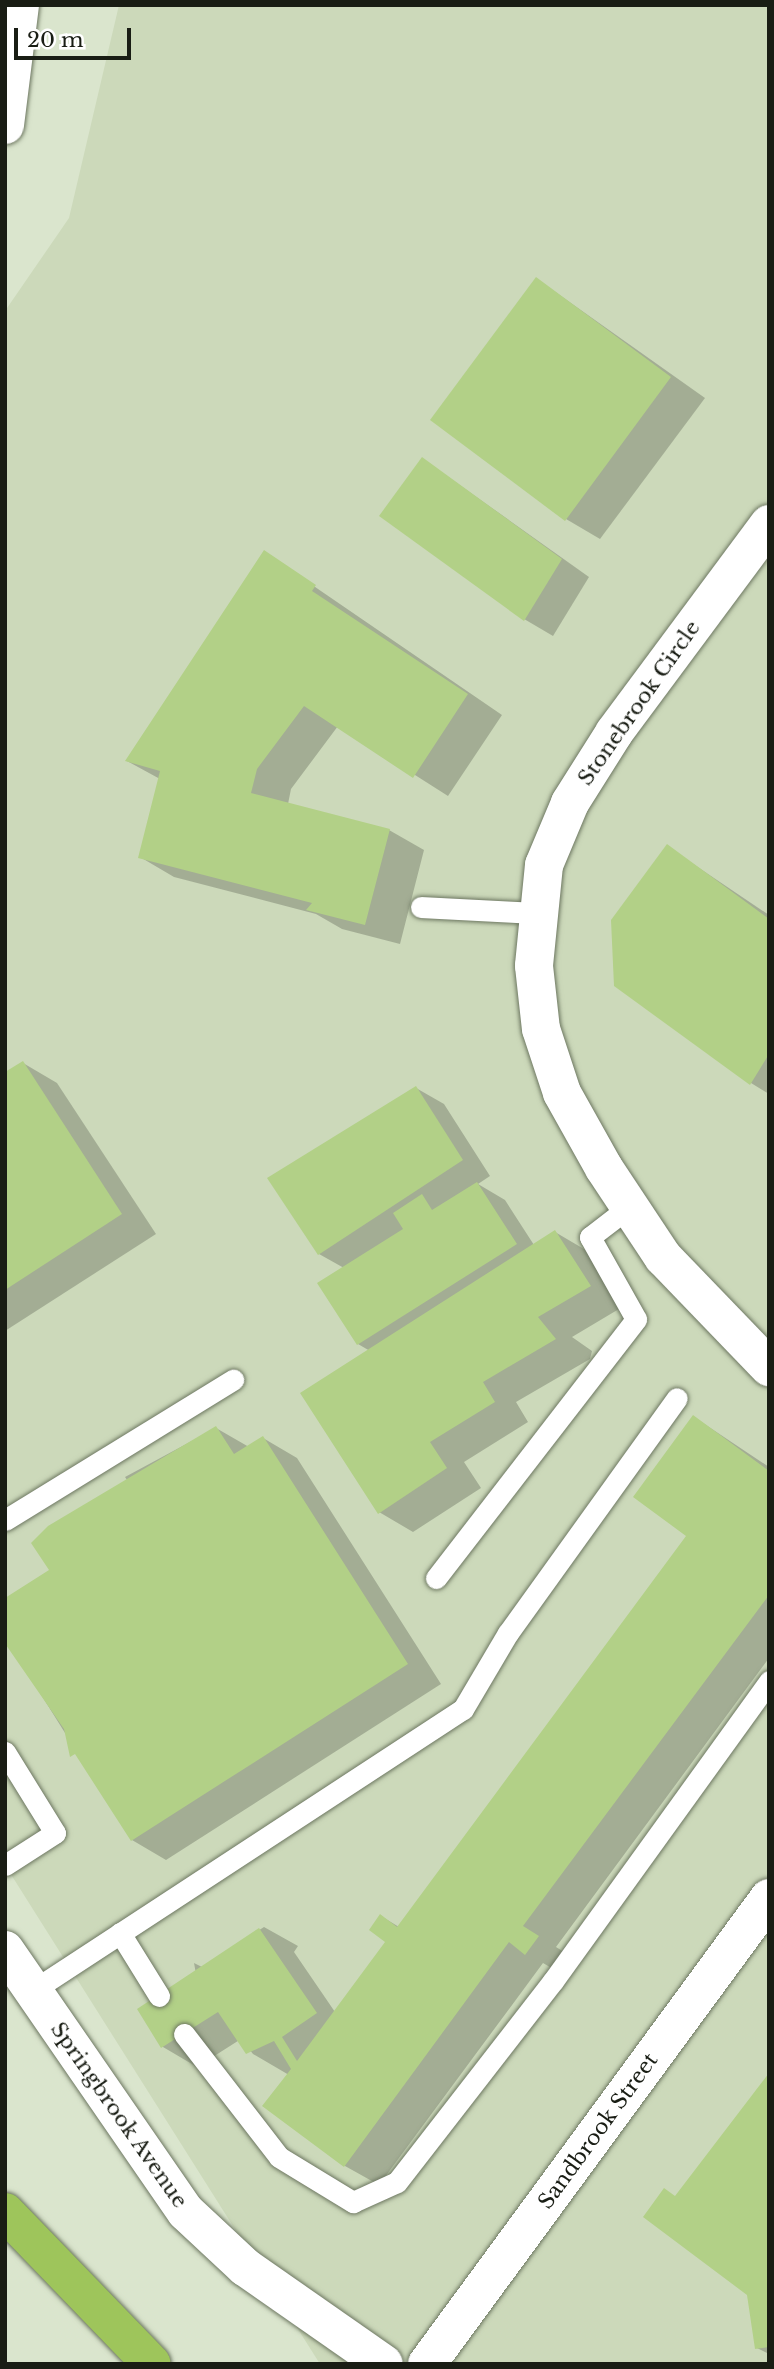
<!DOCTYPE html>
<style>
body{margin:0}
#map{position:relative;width:774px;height:2369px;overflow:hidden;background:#dae5cd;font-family:"Libre Baskerville",serif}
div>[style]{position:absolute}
.built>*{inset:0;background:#ccd9ba}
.shadow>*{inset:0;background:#0003}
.building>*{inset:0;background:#b2d087}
.roads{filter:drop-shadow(0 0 2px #6d7761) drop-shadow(0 0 2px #6d7761)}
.service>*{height:21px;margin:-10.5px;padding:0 10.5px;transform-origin:10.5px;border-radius:10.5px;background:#fff}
.minor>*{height:38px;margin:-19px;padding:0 19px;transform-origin:19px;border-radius:19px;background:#fff}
.motorway>*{height:38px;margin:-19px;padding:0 19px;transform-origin:19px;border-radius:19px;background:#9ec55b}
span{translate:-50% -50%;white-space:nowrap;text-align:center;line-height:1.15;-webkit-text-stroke:6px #fff;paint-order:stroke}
.street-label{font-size:21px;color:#191d14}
.frame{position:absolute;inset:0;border:7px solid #191d14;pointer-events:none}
.scale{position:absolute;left:14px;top:28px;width:117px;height:32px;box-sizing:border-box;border:4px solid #191d14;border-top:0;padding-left:9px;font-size:21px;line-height:24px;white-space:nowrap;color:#191d14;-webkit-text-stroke:5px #fff;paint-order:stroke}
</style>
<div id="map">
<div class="built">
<i style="clip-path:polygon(119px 5px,769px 5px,769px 2364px,320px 2364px,5px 1865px,5px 311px,69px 218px)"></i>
</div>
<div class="shadow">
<i style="clip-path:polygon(537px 279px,705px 398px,600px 539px,566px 519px)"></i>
<i style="clip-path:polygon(423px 459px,589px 577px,553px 636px,519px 616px)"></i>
<i style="clip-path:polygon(264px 552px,502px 715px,448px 796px,338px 726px,291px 789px,288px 804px,389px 830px,424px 850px,400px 944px,342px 929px,316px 914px,174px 877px,140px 857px,160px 779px,127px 761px)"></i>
<i style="clip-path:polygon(668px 847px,769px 915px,769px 1094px,751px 1083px)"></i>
<i style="clip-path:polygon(23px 1063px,57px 1083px,156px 1234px,5px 1331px,5px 1074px)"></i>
<i style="clip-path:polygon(416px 1088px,444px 1104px,490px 1176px,478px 1184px,505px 1200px,534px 1245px,555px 1232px,589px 1252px,624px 1306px,572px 1337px,592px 1351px,590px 1359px,516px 1402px,528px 1422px,464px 1462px,481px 1488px,413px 1532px,379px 1512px,370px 1351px,358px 1344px,344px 1268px,319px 1254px)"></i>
<i style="clip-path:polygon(694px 1417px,769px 1467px,769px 1658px,556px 1947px,572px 1957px,560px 1973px,543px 1963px,379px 2185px,345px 2166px,289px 2075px,253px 2054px,241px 2039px,197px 2067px,163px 2047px,139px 2010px,196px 1974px,194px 1963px,202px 1967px,264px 1927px,298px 1946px,294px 1952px,335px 2012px,387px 1942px,381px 1916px,399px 1927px,688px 1536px)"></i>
<i style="clip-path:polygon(216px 1428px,249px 1447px,263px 1438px,297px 1458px,441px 1684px,166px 1860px,132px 1840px,5px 1637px,5px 1600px,52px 1571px,129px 1483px,125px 1477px)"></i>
<i style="clip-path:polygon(769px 2076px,769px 2354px,757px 2348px,749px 2294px,677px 2197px)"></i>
</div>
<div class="building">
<i style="clip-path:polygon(536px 277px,671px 377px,565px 521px,430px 420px)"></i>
<i style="clip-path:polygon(422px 457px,562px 559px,524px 621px,379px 516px)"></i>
<i style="clip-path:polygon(264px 550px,316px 585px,312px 591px,468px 694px,413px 778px,304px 706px,257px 769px,251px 793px,390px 829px,365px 925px,306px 910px,312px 903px,138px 858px,160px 771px,125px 761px)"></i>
<i style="clip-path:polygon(667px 844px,769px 919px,769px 1054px,750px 1085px,614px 986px,611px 920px)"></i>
<i style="clip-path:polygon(23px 1061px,122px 1214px,5px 1290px,5px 1072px)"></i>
<i style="clip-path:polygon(416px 1086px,463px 1160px,318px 1255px,267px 1178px)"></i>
<i style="clip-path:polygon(477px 1182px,517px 1244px,357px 1345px,317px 1283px,403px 1229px,393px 1213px,422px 1194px,432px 1210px)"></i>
<i style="clip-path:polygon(555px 1230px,591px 1286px,538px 1317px,556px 1339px,483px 1382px,495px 1402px,430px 1442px,447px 1468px,378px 1514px,300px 1393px)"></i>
<i style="clip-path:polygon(693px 1415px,769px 1471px,769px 1595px,523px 1926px,539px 1936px,525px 1955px,509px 1942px,344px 2167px,262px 2106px,291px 2069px,274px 2041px,246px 2054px,218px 2012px,161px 2048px,137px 2009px,259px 1928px,317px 2013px,282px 2037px,297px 2061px,385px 1942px,369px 1930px,380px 1914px,397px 1927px,686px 1536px,633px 1497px)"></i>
<i style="clip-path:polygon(216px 1426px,234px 1454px,263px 1436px,408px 1664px,131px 1841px,75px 1754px,70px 1757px,64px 1729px,6px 1645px,5px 1598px,49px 1570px,31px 1543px,48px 1526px)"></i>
<i style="clip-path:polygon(769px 2073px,769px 2347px,755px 2349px,747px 2295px,643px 2217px,664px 2188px,675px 2196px)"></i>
</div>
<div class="roads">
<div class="service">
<i style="left:421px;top:907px;width:114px;rotate:3deg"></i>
<i style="left:5px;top:1520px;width:268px;rotate:-31.6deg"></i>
<i style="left:436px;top:1578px;width:327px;rotate:-52.3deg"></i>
<i style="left:636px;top:1319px;width:94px;rotate:-119.3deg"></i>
<i style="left:590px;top:1237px;width:49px;rotate:-37.6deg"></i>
<i style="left:5px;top:1752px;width:95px;rotate:58.3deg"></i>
<i style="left:55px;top:1833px;width:59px;rotate:147.4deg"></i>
<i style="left:120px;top:1933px;width:74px;rotate:58.2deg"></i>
<i style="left:32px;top:1991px;width:515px;rotate:-33.2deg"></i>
<i style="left:463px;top:1709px;width:88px;rotate:-59.4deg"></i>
<i style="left:508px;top:1633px;width:289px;rotate:-54.3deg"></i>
<i style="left:184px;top:2034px;width:155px;rotate:52.3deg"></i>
<i style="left:279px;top:2157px;width:87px;rotate:31.3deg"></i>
<i style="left:353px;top:2202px;width:48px;rotate:-24.4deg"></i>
<i style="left:397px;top:2182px;width:254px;rotate:-52.2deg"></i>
<i style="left:553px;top:1981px;width:370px;rotate:-54.2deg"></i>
</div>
<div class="minor">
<i style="left:5px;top:125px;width:121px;rotate:-82.9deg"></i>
<i style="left:769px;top:524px;width:260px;rotate:126.6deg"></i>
<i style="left:614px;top:733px;width:83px;rotate:122.2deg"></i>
<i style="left:570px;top:803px;width:67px;rotate:112.8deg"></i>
<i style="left:544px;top:865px;width:101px;rotate:95.7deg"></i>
<i style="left:534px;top:966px;width:63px;rotate:83.7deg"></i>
<i style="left:541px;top:1029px;width:67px;rotate:71.8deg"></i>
<i style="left:562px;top:1093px;width:86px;rotate:60.8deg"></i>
<i style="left:604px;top:1168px;width:107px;rotate:56.5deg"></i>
<i style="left:663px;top:1257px;width:153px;rotate:46.1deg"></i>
<i style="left:5px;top:1950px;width:318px;rotate:55.4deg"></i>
<i style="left:186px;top:2212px;width:81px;rotate:43deg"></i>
<i style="left:245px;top:2267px;width:169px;rotate:34.9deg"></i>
<i style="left:427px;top:2364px;width:578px;rotate:-53.72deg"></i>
</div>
<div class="motorway">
<i style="left:5px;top:2212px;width:211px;rotate:46deg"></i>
</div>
</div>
<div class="street-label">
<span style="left:639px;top:703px;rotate:-55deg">Stonebrook Circle</span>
<span style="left:119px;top:2115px;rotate:55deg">Springbrook Avenue</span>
<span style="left:598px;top:2131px;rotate:-54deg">Sandbrook Street</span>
</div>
<div class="frame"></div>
<div class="scale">20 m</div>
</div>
